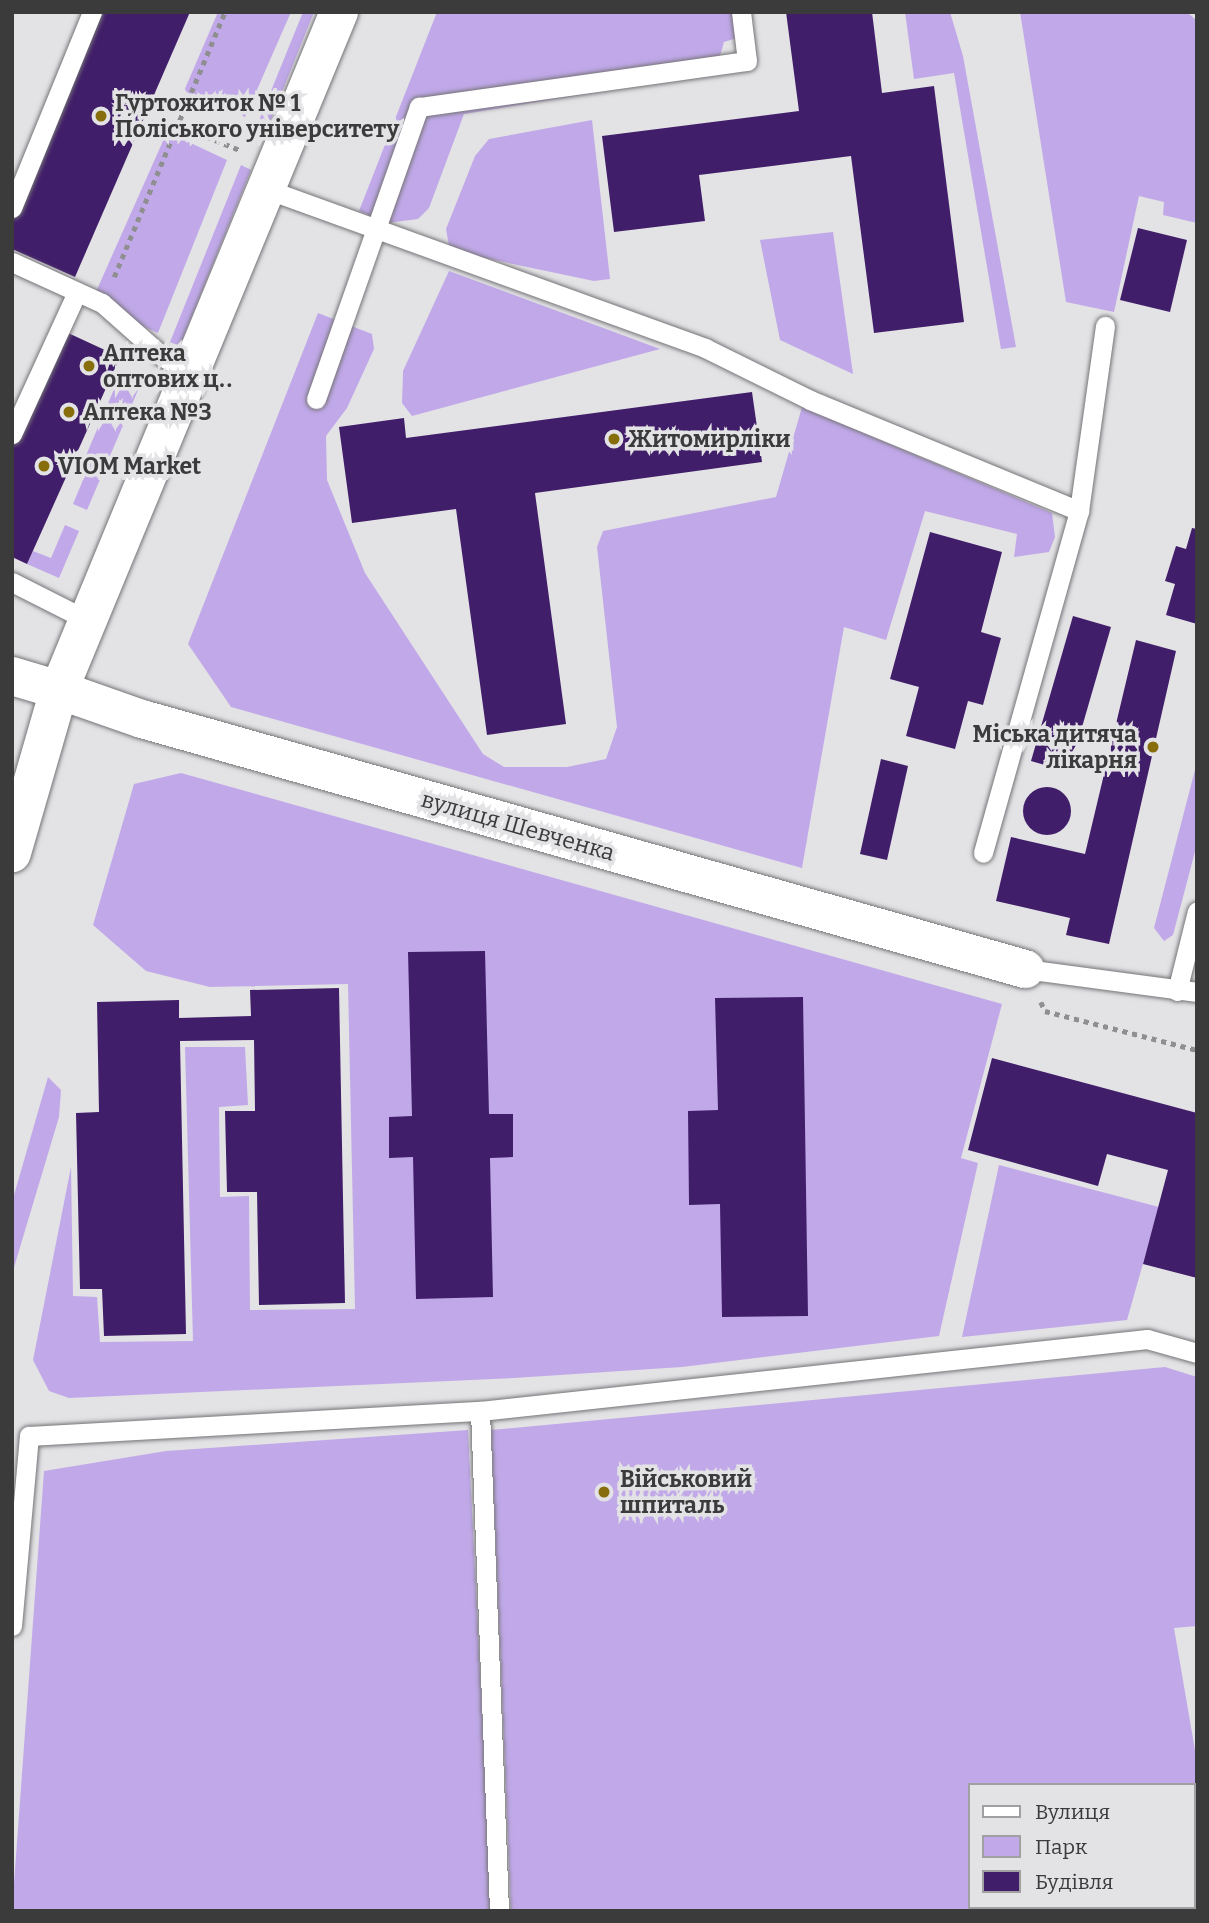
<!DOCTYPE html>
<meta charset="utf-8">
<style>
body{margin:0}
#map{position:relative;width:1209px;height:1923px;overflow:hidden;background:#e3e2e5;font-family:Bitter,serif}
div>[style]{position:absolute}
.green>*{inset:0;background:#c1a9e9}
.building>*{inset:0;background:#411e6a}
.round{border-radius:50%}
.path>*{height:4.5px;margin-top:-2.25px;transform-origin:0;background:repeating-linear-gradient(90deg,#8f8f91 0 5px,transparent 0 10px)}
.roads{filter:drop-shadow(0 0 2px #757477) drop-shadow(0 0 2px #757477)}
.service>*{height:19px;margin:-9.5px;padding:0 9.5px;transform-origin:9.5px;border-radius:9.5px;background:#fff}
.minor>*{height:38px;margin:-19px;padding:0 19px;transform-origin:19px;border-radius:19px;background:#fff}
.tertiary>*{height:38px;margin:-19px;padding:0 19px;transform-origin:19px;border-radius:19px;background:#fff}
.dots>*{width:19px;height:19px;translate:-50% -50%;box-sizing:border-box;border:4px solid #e3e2e5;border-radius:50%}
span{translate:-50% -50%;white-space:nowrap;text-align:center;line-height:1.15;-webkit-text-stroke:7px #e3e2e5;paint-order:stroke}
.poi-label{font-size:23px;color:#3b3b3c;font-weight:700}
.left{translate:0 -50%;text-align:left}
.right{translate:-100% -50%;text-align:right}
.street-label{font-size:23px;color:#3b3b3c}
.frame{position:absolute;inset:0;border:14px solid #3b3b3c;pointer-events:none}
.legend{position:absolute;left:968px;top:1783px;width:228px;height:126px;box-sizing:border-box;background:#e3e2e5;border:2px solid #a09fa1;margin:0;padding:9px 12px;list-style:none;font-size:21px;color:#3b3b3c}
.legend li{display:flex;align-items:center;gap:14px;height:35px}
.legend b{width:35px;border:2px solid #a09fa1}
</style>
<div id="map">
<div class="green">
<i style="clip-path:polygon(218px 12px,291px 12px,245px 117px,184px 91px)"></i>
<i style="clip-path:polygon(303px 12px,314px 12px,268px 127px,258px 123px)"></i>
<i style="clip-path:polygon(437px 12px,750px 12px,753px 33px,724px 42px,715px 73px,464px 114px,429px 208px,418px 219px,387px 223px,359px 211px)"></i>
<i style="clip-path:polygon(905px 12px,950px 12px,963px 56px,1016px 347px,1001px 349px,954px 73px,914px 79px)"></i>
<i style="clip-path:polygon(1020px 12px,1187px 12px,1197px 21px,1197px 223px,1163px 215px,1164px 202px,1139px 196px,1114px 312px,1066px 302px)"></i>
<i style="clip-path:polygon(592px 120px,610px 279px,594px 281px,456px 252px,449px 246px,446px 229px,475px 156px,489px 139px)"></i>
<i style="clip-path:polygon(167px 132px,227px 160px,158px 333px,91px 303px)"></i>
<i style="clip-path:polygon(241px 165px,251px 170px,180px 346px,170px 342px)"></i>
<i style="clip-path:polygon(833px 232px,853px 374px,780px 340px,760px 240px)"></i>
<i style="clip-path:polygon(449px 271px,660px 349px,412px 416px,402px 403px,403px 371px)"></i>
<i style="clip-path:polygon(318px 313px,372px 334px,374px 349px,347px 408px,326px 436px,327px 480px,365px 573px,483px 754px,504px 767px,567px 767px,606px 759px,617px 727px,597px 547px,603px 531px,776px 497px,802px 407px,1052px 513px,1055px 537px,1049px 552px,1014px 557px,1017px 534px,925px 511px,886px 640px,844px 627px,802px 868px,231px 707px,188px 644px)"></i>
<i style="clip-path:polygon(120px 375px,141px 383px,87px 510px,73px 504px,88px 468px,82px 465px)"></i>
<i style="clip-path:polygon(65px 525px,79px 531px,59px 578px,27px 564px,33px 551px,51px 558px)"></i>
<i style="clip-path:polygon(1197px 762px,1197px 844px,1173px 935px,1164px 941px,1154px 928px)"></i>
<i style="clip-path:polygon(181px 773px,1002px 1004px,961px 1158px,978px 1163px,939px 1336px,682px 1367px,514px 1378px,69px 1398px,49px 1391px,33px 1360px,71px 1167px,73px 1296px,97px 1297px,100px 1342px,193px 1341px,185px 1047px,245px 1047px,248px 1105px,219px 1107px,220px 1197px,249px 1196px,250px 1310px,355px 1309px,348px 984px,210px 987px,146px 971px,93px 925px,134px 784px)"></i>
<i style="clip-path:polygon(48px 1077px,61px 1090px,59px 1117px,12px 1274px,12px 1202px)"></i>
<i style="clip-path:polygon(999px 1165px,1159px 1207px,1127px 1320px,962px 1337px)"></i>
<i style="clip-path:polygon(evenodd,1165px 1367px,1197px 1377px,1197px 1626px,1174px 1628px,1197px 1762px,1197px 1911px,511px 1911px,491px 1430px,1165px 1367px,969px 1785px,1193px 1785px,1193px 1907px,969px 1907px,969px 1785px)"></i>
<i style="clip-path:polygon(468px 1430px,492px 1911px,12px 1911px,44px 1471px,166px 1451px)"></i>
</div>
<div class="building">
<i style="clip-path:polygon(103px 12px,190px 12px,75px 277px,12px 249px,12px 221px)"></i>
<i style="clip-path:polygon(786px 12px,872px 12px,882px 93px,934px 86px,964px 322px,874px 333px,851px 156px,699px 175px,705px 221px,614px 232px,602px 136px,799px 111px)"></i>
<i style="clip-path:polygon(1138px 228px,1187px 240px,1170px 312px,1120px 300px)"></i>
<i style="clip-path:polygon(53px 326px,120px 357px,27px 564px,12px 557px,12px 417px)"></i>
<i style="clip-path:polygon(752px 392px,762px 462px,535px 493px,566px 724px,487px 735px,456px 509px,352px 523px,339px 427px,404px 418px,406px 438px)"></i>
<i style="clip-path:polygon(1192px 528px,1197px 529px,1197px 624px,1166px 615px,1175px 584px,1165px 581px,1176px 546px,1186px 549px)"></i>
<i style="clip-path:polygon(930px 532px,1002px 552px,981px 632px,1001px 638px,983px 705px,968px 701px,955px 749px,906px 736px,919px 687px,890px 679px)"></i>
<i style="clip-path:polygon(1073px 616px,1111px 627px,1069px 772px,1031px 761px)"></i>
<i style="clip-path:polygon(1136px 640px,1176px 651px,1109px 944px,1066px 935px,1070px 918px,996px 901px,1011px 837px,1085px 854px)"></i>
<i style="clip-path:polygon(881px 759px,908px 766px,887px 860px,860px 854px)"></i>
<i class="round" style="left:1023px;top:787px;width:48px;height:48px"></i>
<i style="clip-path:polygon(485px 951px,489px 1114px,513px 1114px,513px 1157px,490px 1158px,493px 1297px,416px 1299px,413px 1157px,389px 1158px,389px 1117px,412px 1116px,408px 952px)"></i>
<i style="clip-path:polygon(339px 988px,345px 1303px,259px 1305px,257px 1192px,227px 1192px,225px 1111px,255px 1111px,254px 1040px,180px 1041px,186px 1334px,104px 1336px,102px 1289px,80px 1289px,76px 1113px,99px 1112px,97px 1002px,179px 1000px,179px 1018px,251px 1016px,250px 990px)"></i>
<i style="clip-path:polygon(803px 997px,808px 1316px,722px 1317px,720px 1204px,689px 1205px,688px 1111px,718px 1110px,715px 998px)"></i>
<i style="clip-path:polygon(992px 1058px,1197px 1113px,1197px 1278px,1143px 1264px,1168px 1170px,1107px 1154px,1098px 1186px,968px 1150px)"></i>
</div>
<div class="path">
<i style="left:178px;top:125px;width:69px;rotate:22.1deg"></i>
<i style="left:114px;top:277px;width:287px;rotate:-67.3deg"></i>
<i style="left:1041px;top:1002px;width:10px;rotate:66deg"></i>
<i style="left:1045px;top:1011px;width:157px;rotate:14.4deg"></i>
</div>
<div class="roads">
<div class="service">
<i style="left:269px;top:190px;width:464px;rotate:19.9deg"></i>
<i style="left:705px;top:348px;width:117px;rotate:26.3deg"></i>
<i style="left:810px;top:400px;width:291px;rotate:22.4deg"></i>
<i style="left:1079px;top:511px;width:355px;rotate:105.7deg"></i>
<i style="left:12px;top:208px;width:212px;rotate:-67.8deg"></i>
<i style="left:12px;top:262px;width:99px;rotate:24.5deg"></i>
<i style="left:102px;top:303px;width:81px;rotate:41.5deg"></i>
<i style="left:163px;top:357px;width:34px;rotate:30deg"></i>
<i style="left:316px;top:399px;width:310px;rotate:-70.6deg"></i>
<i style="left:419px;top:107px;width:331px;rotate:-8deg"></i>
<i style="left:747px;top:61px;width:49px;rotate:-97deg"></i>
<i style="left:12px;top:434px;width:156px;rotate:-65.4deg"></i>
<i style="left:1079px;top:511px;width:187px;rotate:-82deg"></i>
<i style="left:12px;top:582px;width:89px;rotate:26.9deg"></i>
<i style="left:1025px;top:969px;width:174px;rotate:7.6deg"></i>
<i style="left:1177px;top:991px;width:82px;rotate:-76deg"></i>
<i style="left:480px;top:1411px;width:500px;rotate:87.82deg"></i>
<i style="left:12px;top:1626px;width:191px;rotate:-84.9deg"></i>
<i style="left:29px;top:1436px;width:452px;rotate:-3.2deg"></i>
<i style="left:480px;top:1411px;width:671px;rotate:-6.16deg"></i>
<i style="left:1147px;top:1339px;width:52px;rotate:15.6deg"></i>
</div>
<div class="minor">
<i style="left:339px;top:12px;width:734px;rotate:112.44deg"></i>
<i style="left:59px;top:690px;width:88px;rotate:19.3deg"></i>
<i style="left:142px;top:719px;width:918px;rotate:15.81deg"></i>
</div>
<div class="tertiary">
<i style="left:12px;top:676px;width:49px;rotate:16.6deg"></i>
<i style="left:59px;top:690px;width:170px;rotate:106.1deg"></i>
</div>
</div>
<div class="dots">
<i style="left:101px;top:116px;background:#876d0c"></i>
<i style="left:89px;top:366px;background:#876d0c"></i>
<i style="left:69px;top:412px;background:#876d0c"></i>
<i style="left:614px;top:439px;background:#876d0c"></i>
<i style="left:44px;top:466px;background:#876d0c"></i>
<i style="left:1153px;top:747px;background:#876d0c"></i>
<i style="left:604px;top:1492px;background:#876d0c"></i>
</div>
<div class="poi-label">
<span class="left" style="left:115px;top:116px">Гуртожиток № 1<br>Поліського університету</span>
<span class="left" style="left:103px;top:366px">Аптека<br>оптових ц‥</span>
<span class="left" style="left:83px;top:412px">Аптека №3</span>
<span class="left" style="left:628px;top:439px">Житомирліки</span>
<span class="left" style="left:58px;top:466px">VIOM Market</span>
<span class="right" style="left:1137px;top:747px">Міська дитяча<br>лікарня</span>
<span class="left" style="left:620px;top:1492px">Військовий<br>шпиталь</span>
</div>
<div class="street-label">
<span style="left:518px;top:826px;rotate:16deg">вулиця Шевченка</span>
</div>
<div class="frame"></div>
<ul class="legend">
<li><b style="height:9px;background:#fff"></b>Вулиця</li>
<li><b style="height:19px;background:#c1a9e9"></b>Парк</li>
<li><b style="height:19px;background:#411e6a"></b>Будівля</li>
</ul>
</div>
